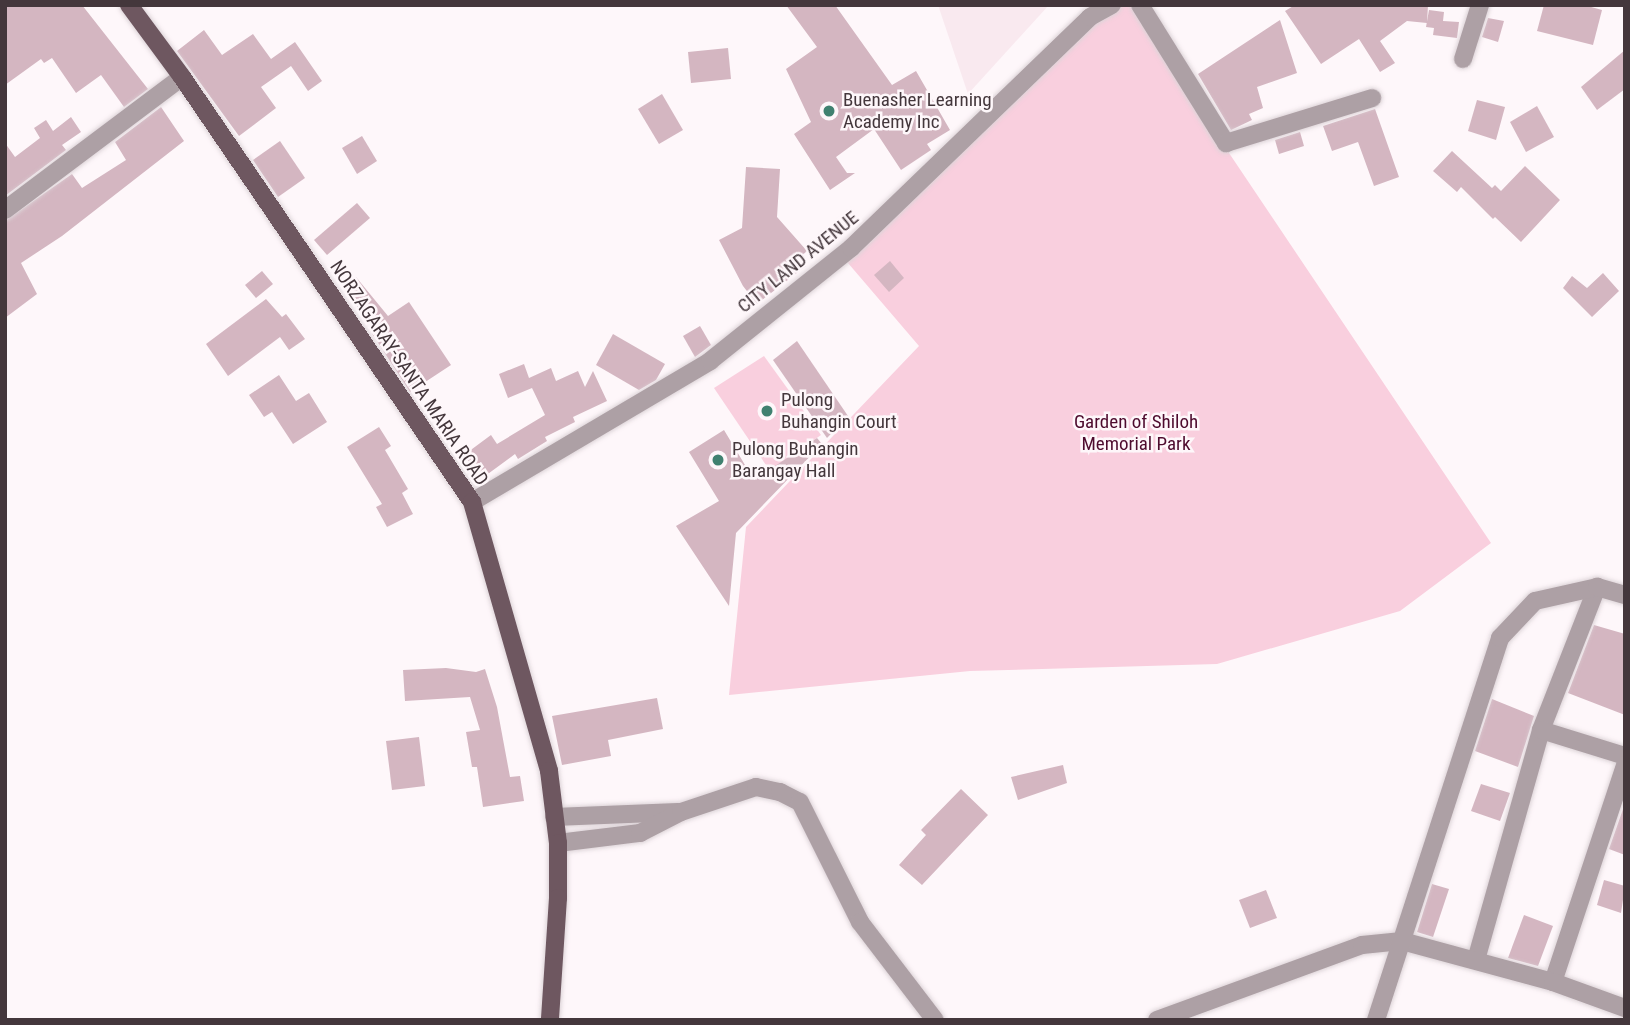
<!DOCTYPE html>
<style>
body{margin:0}
#map{position:relative;width:1630px;height:1025px;overflow:hidden;background:#fef7fa;font-family:"Roboto Condensed",sans-serif}
div>[style]{position:absolute}
.built>*{inset:0;background:#f9e9ef}
.green>*{inset:0;background:#f9cfde}
.building>*{inset:0;background:#d4b6c1}
.roads{filter:drop-shadow(0 0 2px #ddd4d8) drop-shadow(0 0 2px #ddd4d8)}
.minor>*{height:18px;margin:-9px;padding:0 9px;transform-origin:9px;border-radius:9px;background:#ada0a5}
.major>*{height:18px;margin:-9px;padding:0 9px;transform-origin:9px;border-radius:9px;background:#6e5760}
.dots>*{width:19px;height:19px;translate:-50% -50%;box-sizing:border-box;border:4px solid #fef7fa;border-radius:50%}
span{translate:-50% -50%;white-space:nowrap;text-align:center;line-height:1.15;-webkit-text-stroke:5px #fef7fa;paint-order:stroke}
.poi-label{font-size:19px;color:#44373c}
.left{translate:0 -50%;text-align:left}
.street-label{font-size:19px;color:#44373c}
.park-label{font-size:19px;color:#4e0b2e}
.frame{position:absolute;inset:0;border:7px solid #44373c;pointer-events:none}
</style>
<div id="map">
<div class="built">
<i style="clip-path:polygon(938px 5px,1049px 5px,968px 94px)"></i>
</div>
<div class="green">
<i style="clip-path:polygon(1112px 5px,1138px 5px,1186px 89px,1491px 543px,1400px 611px,1217px 664px,970px 671px,729px 695px,746px 527px,919px 346px,842px 256px)"></i>
<i style="clip-path:polygon(764px 356px,821px 435px,770px 471px,714px 388px)"></i>
</div>
<div class="building">
<i style="clip-path:polygon(5px 5px,82px 5px,148px 89px,124px 107px,101px 75px,76px 93px,52px 58px,44px 63px,41px 59px,5px 85px)"></i>
<i style="clip-path:polygon(786px 5px,835px 5px,892px 85px,916px 71px,950px 130px,927px 144px,931px 150px,901px 170px,874px 129px,836px 157px,847px 173px,855px 173px,830px 190px,794px 134px,811px 122px,786px 69px,817px 47px)"></i>
<i style="clip-path:polygon(1295px 5px,1428px 5px,1427px 23px,1407px 21px,1380px 41px,1395px 63px,1380px 72px,1359px 39px,1321px 64px,1285px 11px)"></i>
<i style="clip-path:polygon(1544px 5px,1584px 5px,1602px 10px,1593px 45px,1537px 31px)"></i>
<i style="clip-path:polygon(1429px 10px,1444px 12px,1443px 21px,1459px 22px,1457px 38px,1433px 35px,1434px 28px,1426px 27px)"></i>
<i style="clip-path:polygon(1488px 18px,1504px 21px,1498px 42px,1482px 37px)"></i>
<i style="clip-path:polygon(1280px 20px,1297px 73px,1257px 87px,1263px 108px,1249px 114px,1252px 120px,1231px 130px,1198px 74px)"></i>
<i style="clip-path:polygon(204px 30px,222px 55px,253px 34px,271px 59px,295px 42px,322px 81px,308px 91px,291px 66px,261px 87px,276px 108px,239px 136px,177px 51px)"></i>
<i style="clip-path:polygon(728px 48px,731px 79px,691px 83px,688px 52px)"></i>
<i style="clip-path:polygon(1625px 50px,1625px 89px,1597px 110px,1581px 87px)"></i>
<i style="clip-path:polygon(662px 94px,683px 130px,659px 144px,638px 109px)"></i>
<i style="clip-path:polygon(1477px 100px,1505px 107px,1496px 140px,1468px 131px)"></i>
<i style="clip-path:polygon(1537px 106px,1554px 137px,1526px 152px,1510px 122px)"></i>
<i style="clip-path:polygon(161px 107px,184px 141px,62px 236px,21px 263px,37px 294px,5px 318px,5px 221px,72px 174px,82px 188px,126px 160px,115px 142px)"></i>
<i style="clip-path:polygon(1375px 109px,1399px 177px,1374px 186px,1358px 142px,1332px 151px,1323px 126px)"></i>
<i style="clip-path:polygon(71px 117px,81px 132px,62px 145px,66px 150px,5px 196px,5px 143px,15px 157px,40px 138px,34px 128px,46px 120px,53px 131px)"></i>
<i style="clip-path:polygon(1300px 132px,1304px 146px,1279px 154px,1275px 140px)"></i>
<i style="clip-path:polygon(362px 136px,377px 161px,357px 174px,342px 148px)"></i>
<i style="clip-path:polygon(280px 141px,305px 178px,278px 197px,253px 160px)"></i>
<i style="clip-path:polygon(1452px 151px,1492px 188px,1495px 185px,1501px 191px,1525px 166px,1560px 200px,1521px 242px,1495px 217px,1493px 219px,1461px 187px,1457px 192px,1433px 171px)"></i>
<i style="clip-path:polygon(746px 167px,780px 169px,777px 217px,807px 251px,799px 258px,806px 266px,757px 304px,743px 286px,719px 240px,742px 228px)"></i>
<i style="clip-path:polygon(357px 203px,370px 218px,327px 255px,314px 240px)"></i>
<i style="clip-path:polygon(890px 261px,904px 278px,889px 292px,874px 275px)"></i>
<i style="clip-path:polygon(262px 271px,273px 284px,256px 298px,245px 285px)"></i>
<i style="clip-path:polygon(1603px 273px,1619px 291px,1592px 317px,1563px 288px,1572px 276px,1587px 288px)"></i>
<i style="clip-path:polygon(356px 277px,388px 316px,409px 302px,451px 365px,410px 392px,369px 329px,373px 326px,342px 287px)"></i>
<i style="clip-path:polygon(266px 299px,282px 317px,286px 314px,305px 339px,289px 350px,280px 337px,228px 376px,206px 344px)"></i>
<i style="clip-path:polygon(700px 326px,711px 345px,695px 357px,683px 336px)"></i>
<i style="clip-path:polygon(613px 334px,665px 364px,656px 380px,639px 390px,596px 365px)"></i>
<i style="clip-path:polygon(797px 341px,848px 416px,827px 438px,773px 360px)"></i>
<i style="clip-path:polygon(524px 364px,529px 378px,551px 368px,556px 381px,578px 371px,585px 387px,593px 371px,607px 401px,573px 417px,575px 422px,545px 437px,547px 441px,518px 459px,515px 454px,481px 479px,464px 455px,491px 435px,497px 444px,545px 415px,532px 388px,508px 398px,499px 374px)"></i>
<i style="clip-path:polygon(279px 375px,296px 401px,309px 393px,327px 422px,293px 444px,272px 412px,264px 417px,249px 395px)"></i>
<i style="clip-path:polygon(379px 427px,391px 446px,385px 450px,408px 489px,402px 493px,413px 514px,387px 527px,376px 507px,382px 504px,347px 447px)"></i>
<i style="clip-path:polygon(724px 430px,754px 480px,817px 438px,822px 444px,736px 533px,729px 606px,676px 526px,719px 501px,689px 452px)"></i>
<i style="clip-path:polygon(1594px 625px,1625px 634px,1625px 715px,1568px 693px)"></i>
<i style="clip-path:polygon(446px 668px,476px 672px,485px 669px,497px 707px,510px 777px,520px 776px,524px 801px,483px 807px,477px 767px,472px 767px,466px 732px,480px 730px,470px 697px,405px 701px,403px 670px)"></i>
<i style="clip-path:polygon(657px 698px,663px 729px,608px 740px,611px 756px,562px 765px,552px 716px)"></i>
<i style="clip-path:polygon(1492px 699px,1534px 716px,1518px 767px,1475px 751px)"></i>
<i style="clip-path:polygon(419px 737px,425px 786px,392px 790px,386px 741px)"></i>
<i style="clip-path:polygon(1063px 765px,1067px 783px,1018px 800px,1011px 777px)"></i>
<i style="clip-path:polygon(1481px 784px,1510px 793px,1500px 821px,1471px 811px)"></i>
<i style="clip-path:polygon(961px 789px,988px 815px,922px 885px,899px 865px,926px 835px,921px 830px)"></i>
<i style="clip-path:polygon(1623px 809px,1625px 810px,1625px 855px,1609px 849px)"></i>
<i style="clip-path:polygon(1604px 880px,1625px 886px,1621px 913px,1597px 905px)"></i>
<i style="clip-path:polygon(1432px 884px,1449px 889px,1433px 937px,1417px 932px)"></i>
<i style="clip-path:polygon(1266px 890px,1277px 918px,1250px 928px,1239px 900px)"></i>
<i style="clip-path:polygon(1524px 915px,1553px 926px,1538px 966px,1508px 958px)"></i>
</div>
<div class="roads">
<div class="minor">
<i style="left:1140px;top:5px;width:163px;rotate:58.1deg"></i>
<i style="left:1226px;top:143px;width:153px;rotate:-17.1deg"></i>
<i style="left:1463px;top:59px;width:57px;rotate:-72.5deg"></i>
<i style="left:5px;top:210px;width:221px;rotate:-36.9deg"></i>
<i style="left:472px;top:502px;width:277px;rotate:-30.6deg"></i>
<i style="left:710px;top:361px;width:181px;rotate:-38.7deg"></i>
<i style="left:851px;top:248px;width:332px;rotate:-44deg"></i>
<i style="left:1090px;top:17px;width:25px;rotate:-29deg"></i>
<i style="left:1541px;top:730px;width:154px;rotate:-68.6deg"></i>
<i style="left:554px;top:817px;width:124px;rotate:-2.3deg"></i>
<i style="left:558px;top:843px;width:83px;rotate:-7deg"></i>
<i style="left:640px;top:833px;width:46px;rotate:-27.1deg"></i>
<i style="left:681px;top:812px;width:79px;rotate:-18.4deg"></i>
<i style="left:756px;top:787px;width:25px;rotate:12deg"></i>
<i style="left:780px;top:792px;width:22px;rotate:27deg"></i>
<i style="left:800px;top:802px;width:134px;rotate:63.4deg"></i>
<i style="left:860px;top:922px;width:123px;rotate:52.6deg"></i>
<i style="left:1476px;top:960px;width:239px;rotate:-74.2deg"></i>
<i style="left:1541px;top:730px;width:88px;rotate:17.2deg"></i>
<i style="left:1553px;top:982px;width:229px;rotate:-71.6deg"></i>
<i style="left:1157px;top:1020px;width:218px;rotate:-20.1deg"></i>
<i style="left:1362px;top:945px;width:40px;rotate:-5.7deg"></i>
<i style="left:1402px;top:941px;width:156px;rotate:15.2deg"></i>
<i style="left:1553px;top:982px;width:77px;rotate:19.9deg"></i>
<i style="left:1376px;top:1020px;width:402px;rotate:-72deg"></i>
<i style="left:1500px;top:638px;width:51px;rotate:-46.6deg"></i>
<i style="left:1535px;top:601px;width:64px;rotate:-12.7deg"></i>
<i style="left:1597px;top:587px;width:29px;rotate:16deg"></i>
</div>
<div class="major">
<i style="left:129px;top:5px;width:89px;rotate:53.6deg"></i>
<i style="left:182px;top:77px;width:515px;rotate:55.69deg"></i>
<i style="left:472px;top:502px;width:280px;rotate:74deg"></i>
<i style="left:549px;top:771px;width:73px;rotate:82.9deg"></i>
<i style="left:558px;top:843px;width:55px;rotate:90deg"></i>
<i style="left:558px;top:898px;width:122px;rotate:93.8deg"></i>
</div>
</div>
<div class="dots">
<i style="left:829px;top:111px;background:#408170"></i>
<i style="left:767px;top:411px;background:#408170"></i>
<i style="left:718px;top:460px;background:#408170"></i>
</div>
<div class="poi-label">
<span class="left" style="left:843px;top:111px">Buenasher Learning<br>Academy Inc</span>
<span class="left" style="left:781px;top:411px">Pulong<br>Buhangin Court</span>
<span class="left" style="left:732px;top:460px">Pulong Buhangin<br>Barangay Hall</span>
</div>
<div class="street-label">
<span style="left:798px;top:262px;rotate:-39deg">CITY LAND AVENUE</span>
<span style="left:409px;top:373px;rotate:56deg">NORZAGARAY-SANTA MARIA ROAD</span>
</div>
<div class="park-label">
<span style="left:1136px;top:433px">Garden of Shiloh<br>Memorial Park</span>
</div>
<div class="frame"></div>
</div>
